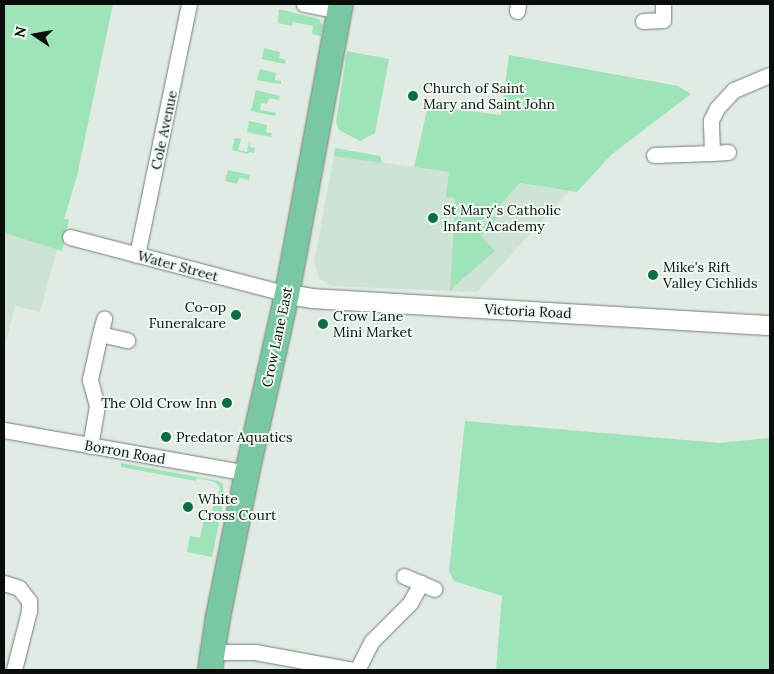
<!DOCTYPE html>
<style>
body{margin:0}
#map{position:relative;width:774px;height:674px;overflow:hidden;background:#dfebe3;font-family:Lora,serif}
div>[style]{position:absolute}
.built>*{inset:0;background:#cee2d5}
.green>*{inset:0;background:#9fe3b9}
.roads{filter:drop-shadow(0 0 1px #737e77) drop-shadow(0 0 1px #737e77)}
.minor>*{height:15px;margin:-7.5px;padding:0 7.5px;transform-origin:7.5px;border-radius:7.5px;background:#fff}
.tertiary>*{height:19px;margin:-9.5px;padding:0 9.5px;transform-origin:9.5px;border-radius:9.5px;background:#fff}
.primary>*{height:24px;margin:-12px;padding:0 12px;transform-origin:12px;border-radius:12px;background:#7ac7a3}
.dots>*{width:14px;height:14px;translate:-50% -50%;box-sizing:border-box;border:2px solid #ecf8f0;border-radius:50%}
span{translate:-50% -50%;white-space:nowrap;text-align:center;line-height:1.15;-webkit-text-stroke:4px #ecf8f0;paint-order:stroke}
.poi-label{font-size:14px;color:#0a0e0b}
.left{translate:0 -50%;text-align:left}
.right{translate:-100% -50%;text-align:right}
.street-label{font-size:14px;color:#0a0e0b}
.frame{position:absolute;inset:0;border:5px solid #0a0e0b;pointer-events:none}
.north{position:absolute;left:10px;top:10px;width:50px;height:50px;-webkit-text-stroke:4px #ecf8f0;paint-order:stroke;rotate:282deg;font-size:14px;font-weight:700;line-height:20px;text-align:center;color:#0a0e0b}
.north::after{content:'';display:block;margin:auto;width:18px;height:22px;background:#0a0e0b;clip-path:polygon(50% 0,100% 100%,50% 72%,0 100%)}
</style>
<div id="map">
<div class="built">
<i style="clip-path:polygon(334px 156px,414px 167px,569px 191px,477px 292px,331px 286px,319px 278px,314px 262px)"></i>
<i style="clip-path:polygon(4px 233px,62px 251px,57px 250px,40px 312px,15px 306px,4px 349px)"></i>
</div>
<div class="green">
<i style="clip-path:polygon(4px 4px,113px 4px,77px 176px,64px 219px,69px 220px,62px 251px,4px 233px)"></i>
<i style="clip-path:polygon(279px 9px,319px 19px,323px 26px,321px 36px,312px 34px,313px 26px,293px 22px,292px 26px,278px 23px)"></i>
<i style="clip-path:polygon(264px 48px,280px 52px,279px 58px,286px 60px,285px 64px,262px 59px)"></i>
<i style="clip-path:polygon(347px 51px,389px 59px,375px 133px,360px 141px,339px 130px,336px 122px)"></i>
<i style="clip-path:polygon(509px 55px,678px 86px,691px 94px,612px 154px,577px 192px,520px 183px,498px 207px,480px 222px,454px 221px,455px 198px,446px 197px,449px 172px,414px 167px,428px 106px,501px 115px)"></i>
<i style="clip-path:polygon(260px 69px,276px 73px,275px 80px,281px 81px,281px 84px,257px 80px)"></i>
<i style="clip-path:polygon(256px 90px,280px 96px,279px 100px,269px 98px,267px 104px,261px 103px,260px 110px,276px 113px,275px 116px,251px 111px)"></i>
<i style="clip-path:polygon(249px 121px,267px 125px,266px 132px,272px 133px,271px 137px,247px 132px)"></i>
<i style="clip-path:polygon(235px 138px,241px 139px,238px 150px,247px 152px,249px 141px,250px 147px,255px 148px,254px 153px,249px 152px,248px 154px,232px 150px)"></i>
<i style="clip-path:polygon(335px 148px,380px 156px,382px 163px,334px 156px)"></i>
<i style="clip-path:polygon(228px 170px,250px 175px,249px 180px,239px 178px,237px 184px,225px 181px)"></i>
<i style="clip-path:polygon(499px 212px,501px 213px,481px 236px,495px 251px,450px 290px,454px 225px,480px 227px)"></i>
<i style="clip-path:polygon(465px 421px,719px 443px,770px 438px,770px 670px,496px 670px,502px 596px,454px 581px,449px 571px)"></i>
<i style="clip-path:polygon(121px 463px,219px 481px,223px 484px,224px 498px,212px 557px,187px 552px,190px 536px,200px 538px,204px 519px,210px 520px,214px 503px,217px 503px,220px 487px,215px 482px,197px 478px,196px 481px,121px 467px)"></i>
</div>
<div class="roads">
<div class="minor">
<i style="left:304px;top:4px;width:37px;rotate:11deg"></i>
<i style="left:517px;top:11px;width:7px;rotate:-82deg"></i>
<i style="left:643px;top:21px;width:20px;rotate:-3deg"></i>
<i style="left:663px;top:20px;width:16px;rotate:-90deg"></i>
<i style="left:728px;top:152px;width:16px;rotate:176deg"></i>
<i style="left:712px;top:153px;width:33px;rotate:-92deg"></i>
<i style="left:711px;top:120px;width:13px;rotate:-63deg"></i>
<i style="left:717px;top:108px;width:25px;rotate:-47deg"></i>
<i style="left:734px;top:90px;width:39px;rotate:-23deg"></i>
<i style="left:654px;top:155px;width:58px;rotate:-2deg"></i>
<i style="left:70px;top:237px;width:224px;rotate:14.7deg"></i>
<i style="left:137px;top:255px;width:256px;rotate:-78.3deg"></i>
<i style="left:100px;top:334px;width:16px;rotate:-75deg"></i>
<i style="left:4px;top:430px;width:247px;rotate:10deg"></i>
<i style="left:90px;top:446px;width:41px;rotate:-80.1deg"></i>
<i style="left:97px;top:406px;width:28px;rotate:-105deg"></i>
<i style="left:90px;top:379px;width:46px;rotate:-77.5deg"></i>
<i style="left:100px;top:334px;width:28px;rotate:13deg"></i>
<i style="left:404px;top:576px;width:33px;rotate:23deg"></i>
<i style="left:4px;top:583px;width:16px;rotate:18deg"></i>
<i style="left:19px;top:588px;width:16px;rotate:52deg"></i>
<i style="left:29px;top:601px;width:10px;rotate:90deg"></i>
<i style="left:29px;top:611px;width:61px;rotate:104.3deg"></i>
<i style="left:212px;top:652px;width:43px"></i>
<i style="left:255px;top:652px;width:101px;rotate:10.3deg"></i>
<i style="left:357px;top:670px;width:33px;rotate:-63deg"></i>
<i style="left:372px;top:641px;width:54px;rotate:-45deg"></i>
<i style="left:410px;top:603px;width:23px;rotate:-61deg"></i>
</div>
<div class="tertiary">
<i style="left:287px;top:294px;width:25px;rotate:9deg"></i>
<i style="left:312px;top:298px;width:459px;rotate:3.4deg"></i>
</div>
<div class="primary">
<i style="left:210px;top:670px;width:54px;rotate:-81.4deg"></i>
<i style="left:218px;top:617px;width:147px;rotate:-78.6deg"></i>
<i style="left:247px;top:473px;width:183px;rotate:-77.4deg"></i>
<i style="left:287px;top:294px;width:295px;rotate:-79.5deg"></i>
</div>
</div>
<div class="dots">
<i style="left:413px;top:96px;background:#0d6d42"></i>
<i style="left:433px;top:218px;background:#0d6d42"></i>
<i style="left:653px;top:275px;background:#0d6d42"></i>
<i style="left:236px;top:315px;background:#0d6d42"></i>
<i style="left:323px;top:324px;background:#0d6d42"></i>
<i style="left:227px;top:403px;background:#0d6d42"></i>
<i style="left:166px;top:437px;background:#0d6d42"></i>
<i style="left:188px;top:507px;background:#0d6d42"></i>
</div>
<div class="poi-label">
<span class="left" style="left:423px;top:96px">Church of Saint<br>Mary and Saint John</span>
<span class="left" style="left:443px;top:218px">St Mary's Catholic<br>Infant Academy</span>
<span class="left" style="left:663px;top:275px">Mike's Rift<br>Valley Cichlids</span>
<span class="right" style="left:226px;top:315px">Co-op<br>Funeralcare</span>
<span class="left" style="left:333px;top:324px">Crow Lane<br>Mini Market</span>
<span class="right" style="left:217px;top:403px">The Old Crow Inn</span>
<span class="left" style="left:176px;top:437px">Predator Aquatics</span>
<span class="left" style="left:198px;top:507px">White<br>Cross Court</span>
</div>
<div class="street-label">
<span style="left:164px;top:130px;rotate:-78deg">Cole Avenue</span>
<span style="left:178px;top:266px;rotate:15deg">Water Street</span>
<span style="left:528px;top:311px;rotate:3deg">Victoria Road</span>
<span style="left:277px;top:337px;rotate:-78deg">Crow Lane East</span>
<span style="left:125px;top:452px;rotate:10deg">Borron Road</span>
</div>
<div class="frame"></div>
<div class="north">N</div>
</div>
